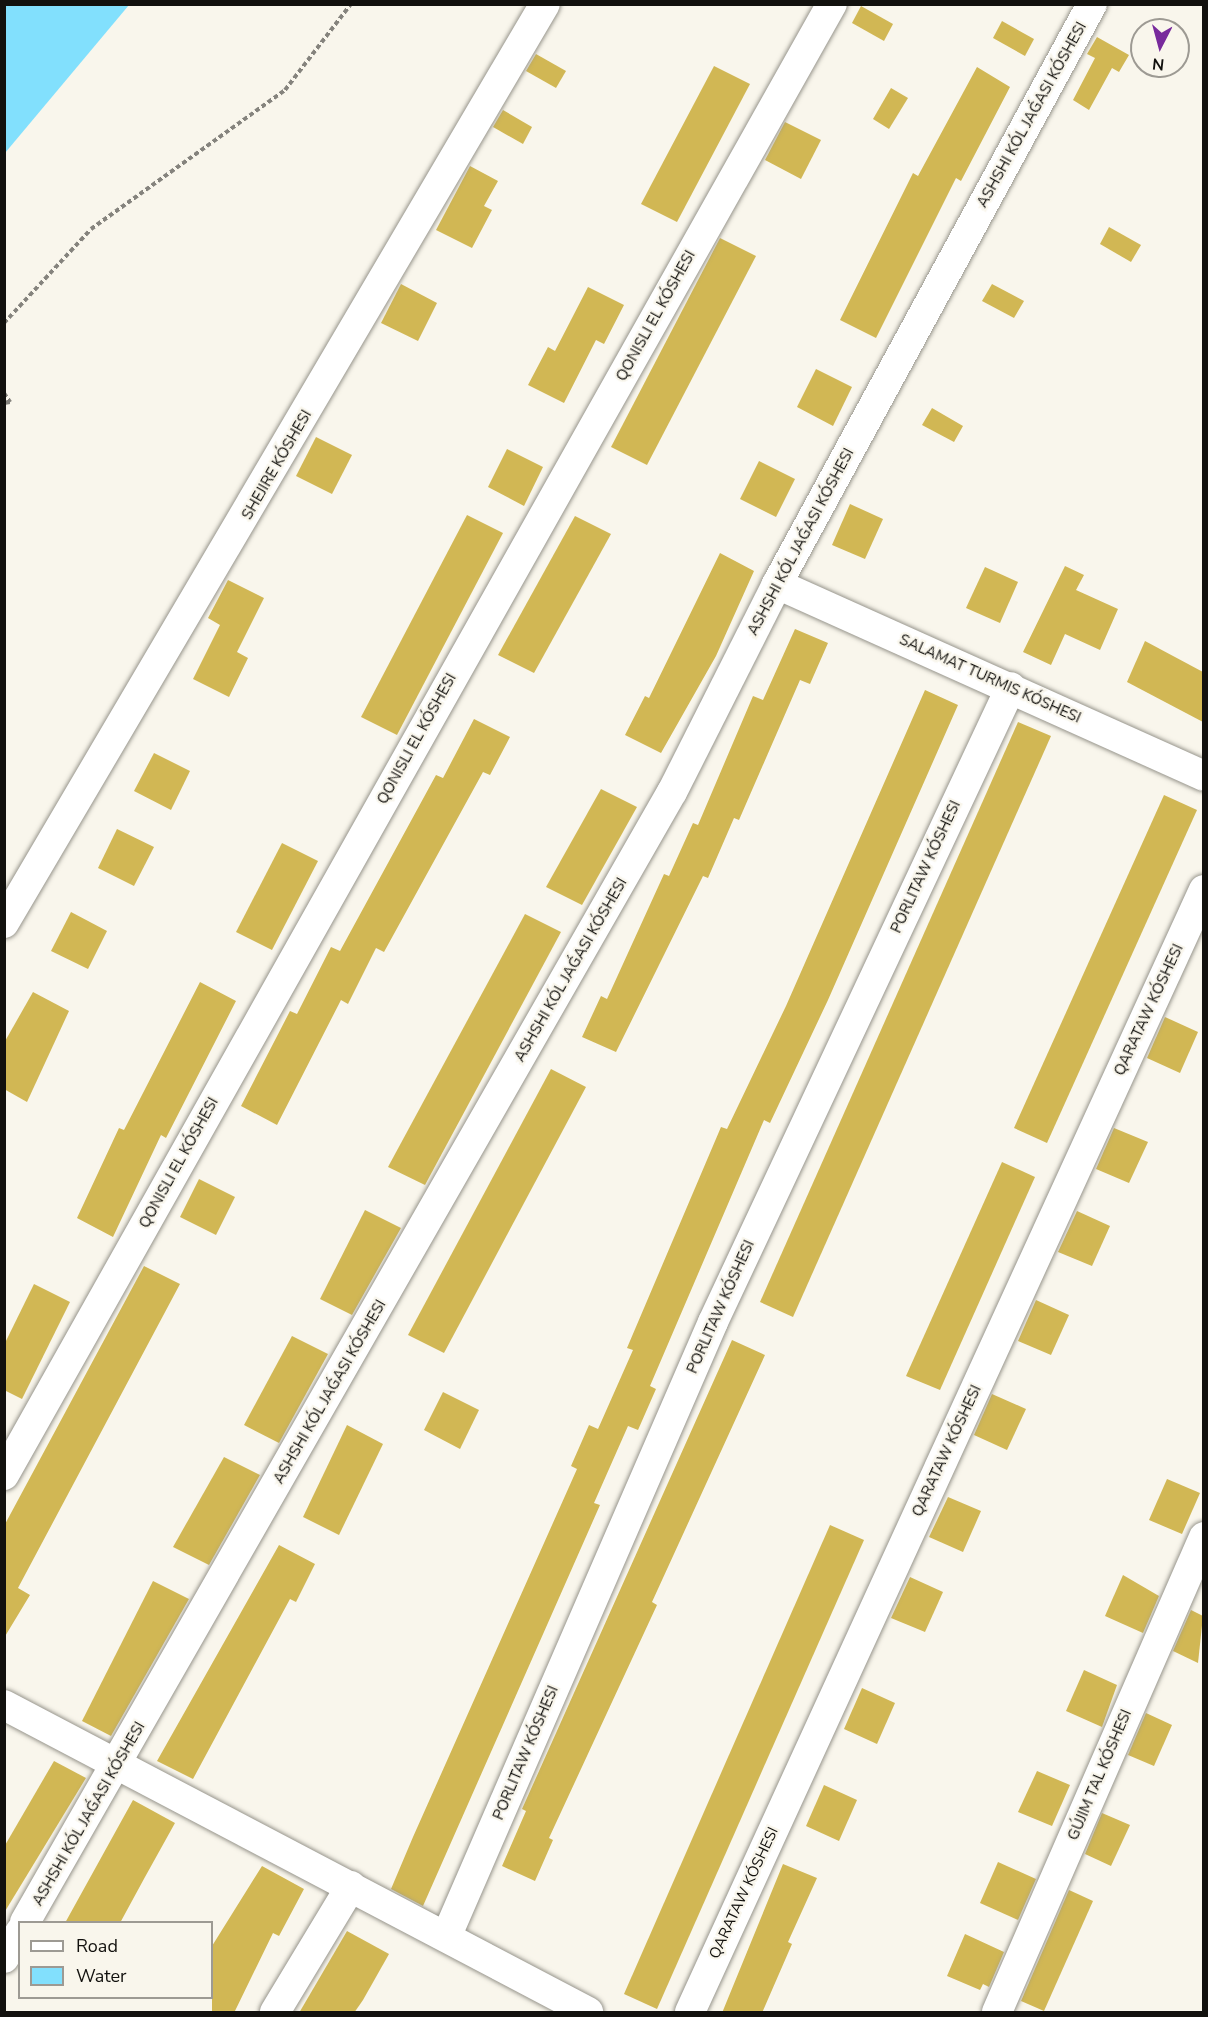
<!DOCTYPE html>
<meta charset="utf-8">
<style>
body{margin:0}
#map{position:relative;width:1208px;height:2017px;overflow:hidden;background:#f9f6ec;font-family:"Nunito Sans",sans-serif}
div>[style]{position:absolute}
.water>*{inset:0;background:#82e0fd}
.building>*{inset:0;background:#d1b754}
.path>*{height:4px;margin-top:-2px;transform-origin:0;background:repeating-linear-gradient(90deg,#85837d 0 4.5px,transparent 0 7.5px)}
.roads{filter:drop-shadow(0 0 2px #97958c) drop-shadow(0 0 2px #97958c)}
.minor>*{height:30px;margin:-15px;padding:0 15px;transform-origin:15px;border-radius:15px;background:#fff}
span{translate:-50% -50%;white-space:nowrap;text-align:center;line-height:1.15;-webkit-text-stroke:4.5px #f9f6ec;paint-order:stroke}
.street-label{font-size:15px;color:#12110e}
.frame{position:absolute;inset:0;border:6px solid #12110e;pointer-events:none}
.legend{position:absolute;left:18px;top:1921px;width:195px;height:78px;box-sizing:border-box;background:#f9f6ec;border:2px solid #9d9a93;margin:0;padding:8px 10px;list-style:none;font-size:18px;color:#12110e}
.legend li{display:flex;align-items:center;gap:12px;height:30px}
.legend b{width:30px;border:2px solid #9d9a93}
.north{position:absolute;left:1130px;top:18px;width:60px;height:60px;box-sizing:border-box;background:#f9f6ec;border:2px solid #9d9a93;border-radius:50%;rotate:186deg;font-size:16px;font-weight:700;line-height:24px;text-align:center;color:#12110e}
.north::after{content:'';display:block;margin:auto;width:21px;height:27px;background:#782a9c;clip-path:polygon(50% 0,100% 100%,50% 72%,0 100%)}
</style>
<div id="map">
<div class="water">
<i style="clip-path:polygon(5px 4px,129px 5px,5px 153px,4px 5px)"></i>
</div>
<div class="building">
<i style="clip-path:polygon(861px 6px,893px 24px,884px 41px,852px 23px)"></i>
<i style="clip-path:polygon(1002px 21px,1034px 39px,1025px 56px,993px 38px)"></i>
<i style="clip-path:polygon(1097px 37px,1129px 55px,1119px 72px,1112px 68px,1089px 110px,1073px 100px,1095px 58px,1087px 54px)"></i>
<i style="clip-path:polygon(536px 54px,566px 71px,556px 88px,526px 71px)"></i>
<i style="clip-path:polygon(714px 66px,750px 84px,677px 222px,641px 204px)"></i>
<i style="clip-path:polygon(977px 67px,1010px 87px,961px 181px,956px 178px,876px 338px,840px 320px,913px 173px,918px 176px)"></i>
<i style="clip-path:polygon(891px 88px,908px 98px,889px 129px,873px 119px)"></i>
<i style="clip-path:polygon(503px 110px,532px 127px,523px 144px,493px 127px)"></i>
<i style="clip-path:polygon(785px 122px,821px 140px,801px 179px,765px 160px)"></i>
<i style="clip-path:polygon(470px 166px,498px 181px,484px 206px,492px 210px,472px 248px,436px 230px)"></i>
<i style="clip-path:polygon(1109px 227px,1141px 245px,1131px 262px,1100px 244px)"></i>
<i style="clip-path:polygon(720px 238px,756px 256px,647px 465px,611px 447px)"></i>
<i style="clip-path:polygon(401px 284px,437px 303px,418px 341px,381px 323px)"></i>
<i style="clip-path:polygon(992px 284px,1024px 301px,1014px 318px,982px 301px)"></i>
<i style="clip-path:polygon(588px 287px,624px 305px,604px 344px,596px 340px,564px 403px,528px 385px,548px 347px,555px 351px)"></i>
<i style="clip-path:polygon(816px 369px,852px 387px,833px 426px,797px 407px)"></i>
<i style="clip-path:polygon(932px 408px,963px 426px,954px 442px,922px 425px)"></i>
<i style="clip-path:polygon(316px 437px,352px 455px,332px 494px,296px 476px)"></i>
<i style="clip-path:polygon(507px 449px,543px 467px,524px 506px,488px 487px)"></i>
<i style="clip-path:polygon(759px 461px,795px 479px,776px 517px,740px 499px)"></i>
<i style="clip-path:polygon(850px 504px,883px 519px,865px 559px,832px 545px)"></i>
<i style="clip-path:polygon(467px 515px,503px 533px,397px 735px,361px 717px)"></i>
<i style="clip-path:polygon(575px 516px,611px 534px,534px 673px,498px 655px)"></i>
<i style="clip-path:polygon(720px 553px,754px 571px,716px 656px,661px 753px,625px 735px,645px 696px,649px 698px)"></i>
<i style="clip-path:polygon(1065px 566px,1084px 575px,1076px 590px,1118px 609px,1100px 650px,1065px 634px,1051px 665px,1023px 652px)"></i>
<i style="clip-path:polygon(985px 567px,1018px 582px,1000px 623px,966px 608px)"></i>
<i style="clip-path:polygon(228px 580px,264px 598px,237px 652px,248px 658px,229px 697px,193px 679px,220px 625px,208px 618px)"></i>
<i style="clip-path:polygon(795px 629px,828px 643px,810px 684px,800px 680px,739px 820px,734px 818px,708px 878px,703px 876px,616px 1052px,582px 1037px,601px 996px,607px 999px,664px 874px,669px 876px,693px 823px,698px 825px,753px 696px,763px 700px)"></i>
<i style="clip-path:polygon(1145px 641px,1203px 672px,1203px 722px,1127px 682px)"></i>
<i style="clip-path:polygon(925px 690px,958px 705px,828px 1000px,770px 1123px,764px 1120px,650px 1386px,656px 1389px,638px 1430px,628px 1426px,594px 1503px,600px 1505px,423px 1906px,391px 1889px,413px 1837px,577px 1469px,571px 1466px,589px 1425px,598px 1429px,633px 1350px,627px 1348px,721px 1127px,727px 1129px,786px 1006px)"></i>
<i style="clip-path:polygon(474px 719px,510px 737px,490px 775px,483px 772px,384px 952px,376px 948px,348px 1004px,341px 1000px,277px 1125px,241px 1106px,290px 1011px,297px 1014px,331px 947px,340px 951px,436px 775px,443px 778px)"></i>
<i style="clip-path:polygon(1018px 722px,1051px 736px,793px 1317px,760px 1302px)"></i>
<i style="clip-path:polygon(154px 753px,190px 771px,171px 810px,134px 791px)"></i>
<i style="clip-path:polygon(601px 789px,637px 807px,582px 905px,546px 887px)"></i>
<i style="clip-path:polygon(1164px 795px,1197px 810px,1047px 1143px,1014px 1128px)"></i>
<i style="clip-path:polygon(117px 829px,154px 847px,134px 886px,98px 868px)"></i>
<i style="clip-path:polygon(282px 843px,318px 861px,272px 950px,236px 932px)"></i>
<i style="clip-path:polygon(71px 912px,107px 931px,88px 969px,51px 951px)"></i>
<i style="clip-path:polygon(525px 914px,561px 932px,425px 1185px,388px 1167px)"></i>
<i style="clip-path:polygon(200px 982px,236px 1001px,166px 1138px,161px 1135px,113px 1237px,77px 1218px,119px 1128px,124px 1130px)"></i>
<i style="clip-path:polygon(33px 992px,69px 1011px,27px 1102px,4px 1089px,4px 1043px)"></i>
<i style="clip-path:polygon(1165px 1017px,1198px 1032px,1180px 1073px,1147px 1058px)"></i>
<i style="clip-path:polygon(551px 1069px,586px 1087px,444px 1353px,408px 1335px)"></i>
<i style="clip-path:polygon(1114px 1128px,1148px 1142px,1129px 1183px,1096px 1169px)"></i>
<i style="clip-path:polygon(1002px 1162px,1035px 1177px,940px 1390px,906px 1376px)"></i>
<i style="clip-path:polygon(199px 1179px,235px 1197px,216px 1235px,180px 1217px)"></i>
<i style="clip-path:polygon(365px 1210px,401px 1228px,352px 1315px,320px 1299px)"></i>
<i style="clip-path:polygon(1077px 1211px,1110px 1226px,1092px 1266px,1058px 1252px)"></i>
<i style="clip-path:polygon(144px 1266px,180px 1284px,18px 1588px,30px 1595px,4px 1638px,4px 1526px)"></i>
<i style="clip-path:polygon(34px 1284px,70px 1302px,22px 1399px,4px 1390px,4px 1345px)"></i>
<i style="clip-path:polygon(1036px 1300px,1069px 1315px,1051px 1355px,1018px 1341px)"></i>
<i style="clip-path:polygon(292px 1336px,328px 1354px,279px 1443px,244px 1425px)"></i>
<i style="clip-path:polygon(732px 1340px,765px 1355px,652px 1602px,657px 1605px,549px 1838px,553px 1840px,535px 1881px,502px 1866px,526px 1811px,522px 1809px)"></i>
<i style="clip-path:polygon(443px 1392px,479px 1410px,460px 1449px,424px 1430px)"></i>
<i style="clip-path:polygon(992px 1394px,1026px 1409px,1007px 1450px,974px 1435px)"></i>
<i style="clip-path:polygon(347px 1425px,383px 1444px,339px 1535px,303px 1517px)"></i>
<i style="clip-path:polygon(224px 1457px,260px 1475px,209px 1565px,173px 1547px)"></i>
<i style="clip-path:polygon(1167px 1479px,1200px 1493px,1182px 1534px,1149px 1520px)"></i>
<i style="clip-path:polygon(948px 1497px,981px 1511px,963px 1552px,929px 1537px)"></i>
<i style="clip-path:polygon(830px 1525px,864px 1540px,657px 2009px,624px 1994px)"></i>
<i style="clip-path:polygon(279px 1545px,315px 1564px,296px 1602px,290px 1599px,193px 1779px,157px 1761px)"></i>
<i style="clip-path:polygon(1123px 1575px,1159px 1596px,1143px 1633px,1105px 1616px)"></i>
<i style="clip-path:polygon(910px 1577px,943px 1592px,925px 1632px,891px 1618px)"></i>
<i style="clip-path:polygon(153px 1581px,189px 1599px,111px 1736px,82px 1721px)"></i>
<i style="clip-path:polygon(1191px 1610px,1203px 1616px,1198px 1663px,1173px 1651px)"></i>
<i style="clip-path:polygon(1084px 1670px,1117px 1685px,1102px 1727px,1066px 1711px)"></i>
<i style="clip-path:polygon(862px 1688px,895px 1703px,877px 1744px,844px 1729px)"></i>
<i style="clip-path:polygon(1146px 1713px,1172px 1725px,1154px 1766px,1128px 1755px)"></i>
<i style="clip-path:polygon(54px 1761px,86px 1778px,4px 1913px,4px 1847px)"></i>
<i style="clip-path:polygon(1037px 1771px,1070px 1785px,1052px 1826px,1018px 1812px)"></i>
<i style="clip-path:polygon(824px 1785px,857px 1800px,839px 1841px,806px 1826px)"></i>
<i style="clip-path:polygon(133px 1800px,175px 1823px,145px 1877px,120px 1923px,65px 1923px)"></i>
<i style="clip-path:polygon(1102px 1813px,1130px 1825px,1111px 1866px,1085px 1854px)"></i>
<i style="clip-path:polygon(998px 1862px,1036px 1879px,1018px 1920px,980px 1903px)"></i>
<i style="clip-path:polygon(783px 1864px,817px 1878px,788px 1942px,792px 1944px,762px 2013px,722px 2013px)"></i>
<i style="clip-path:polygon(262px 1866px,304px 1889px,279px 1936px,273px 1933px,234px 2013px,212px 2013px,212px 1946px)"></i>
<i style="clip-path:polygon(1069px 1890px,1093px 1901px,1044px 2011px,1021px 2001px)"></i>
<i style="clip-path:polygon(347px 1931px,389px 1954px,363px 2000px,354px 2013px,299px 2013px)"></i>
<i style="clip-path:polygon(965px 1934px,1004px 1952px,989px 1987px,983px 1984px,980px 1990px,947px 1976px)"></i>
</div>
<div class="path">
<i style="left:4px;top:323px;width:128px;rotate:-47.2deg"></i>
<i style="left:91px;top:229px;width:239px;rotate:-35.6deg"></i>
<i style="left:285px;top:90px;width:108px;rotate:-52.5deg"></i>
<i style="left:4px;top:393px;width:11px;rotate:56deg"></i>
<i style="left:10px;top:402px;width:6px;rotate:171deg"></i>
</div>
<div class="roads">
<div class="minor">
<i style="left:777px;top:584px;width:468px;rotate:24.2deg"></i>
<i style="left:4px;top:923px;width:1066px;rotate:-59.52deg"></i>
<i style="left:4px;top:1475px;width:1688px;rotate:-60.63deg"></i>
<i style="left:4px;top:1705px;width:660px;rotate:27.73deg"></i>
<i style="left:25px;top:1922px;width:1302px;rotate:-60.21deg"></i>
<i style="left:672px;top:792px;width:233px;rotate:-63.2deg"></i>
<i style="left:777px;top:584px;width:660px;rotate:-61.49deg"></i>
<i style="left:447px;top:1935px;width:668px;rotate:-66.54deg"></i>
<i style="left:713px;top:1322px;width:701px;rotate:-64.86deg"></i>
<i style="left:4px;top:1958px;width:31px;rotate:-58deg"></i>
<i style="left:275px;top:2012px;width:147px;rotate:-58.9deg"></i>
<i style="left:690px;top:2012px;width:1234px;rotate:-65.39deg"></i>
<i style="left:997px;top:2012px;width:518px;rotate:-66.45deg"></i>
</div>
</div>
<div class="street-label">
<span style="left:1032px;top:115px;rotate:-61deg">ASHSHI KÓL JAǴASI KÓSHESI</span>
<span style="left:656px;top:316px;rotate:-61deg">QONISLI EL KÓSHESI</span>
<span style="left:277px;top:465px;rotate:-60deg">SHEJIRE KÓSHESI</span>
<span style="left:801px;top:542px;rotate:-62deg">ASHSHI KÓL JAǴASI KÓSHESI</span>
<span style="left:990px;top:679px;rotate:24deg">SALAMAT TURMIS KÓSHESI</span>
<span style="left:417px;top:739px;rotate:-61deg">QONISLI EL KÓSHESI</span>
<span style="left:926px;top:867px;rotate:-65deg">PORLITAW KÓSHESI</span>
<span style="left:571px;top:970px;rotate:-60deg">ASHSHI KÓL JAǴASI KÓSHESI</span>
<span style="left:1149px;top:1010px;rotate:-65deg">QARATAW KÓSHESI</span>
<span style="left:179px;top:1163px;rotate:-61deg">QONISLI EL KÓSHESI</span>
<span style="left:721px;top:1307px;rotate:-66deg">PORLITAW KÓSHESI</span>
<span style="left:330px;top:1392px;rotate:-60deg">ASHSHI KÓL JAǴASI KÓSHESI</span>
<span style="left:947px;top:1451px;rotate:-65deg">QARATAW KÓSHESI</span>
<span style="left:526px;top:1753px;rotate:-67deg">PORLITAW KÓSHESI</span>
<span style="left:1100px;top:1775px;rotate:-67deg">GÚJIM TAL KÓSHESI</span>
<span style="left:89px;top:1814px;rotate:-60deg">ASHSHI KÓL JAǴASI KÓSHESI</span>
<span style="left:744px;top:1893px;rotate:-65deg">QARATAW KÓSHESI</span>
</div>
<div class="frame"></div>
<ul class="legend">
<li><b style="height:8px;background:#fff"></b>Road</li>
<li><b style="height:16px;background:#82e0fd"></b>Water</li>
</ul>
<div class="north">N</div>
</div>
